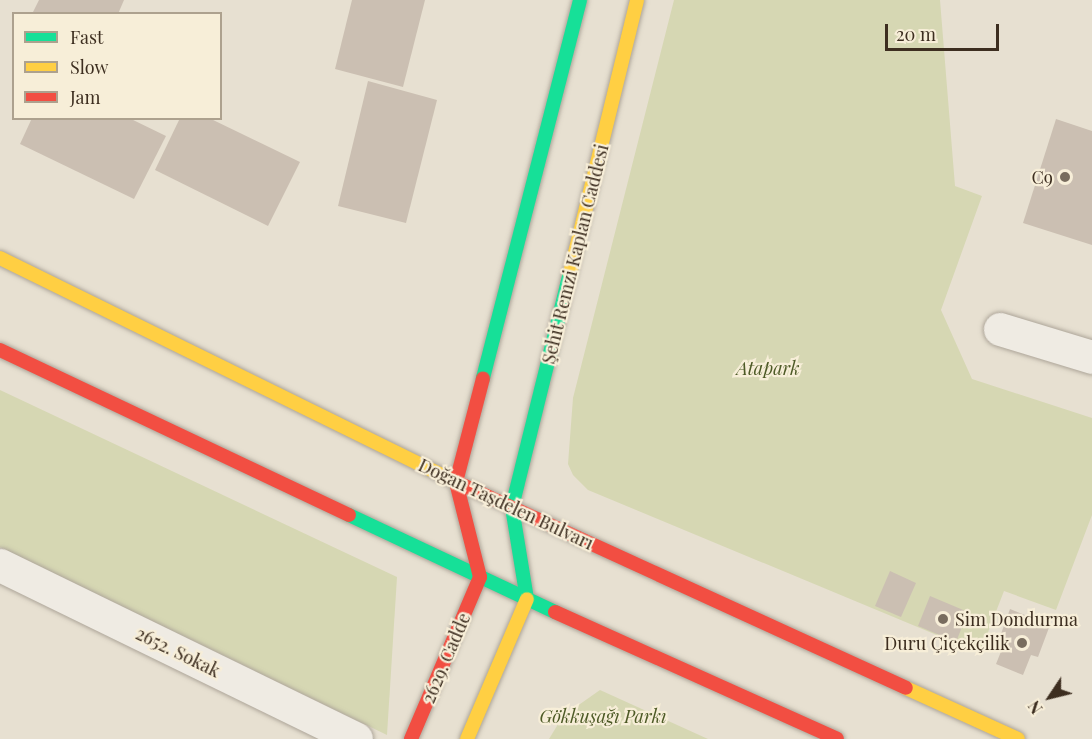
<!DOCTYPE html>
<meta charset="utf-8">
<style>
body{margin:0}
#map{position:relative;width:1092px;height:739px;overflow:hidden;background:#e7e0d1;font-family:"Playfair Display",serif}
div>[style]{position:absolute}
.green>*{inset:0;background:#d6d7b3}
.building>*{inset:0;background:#cbbfb2}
.roads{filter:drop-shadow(0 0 2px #ada599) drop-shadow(0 0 2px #ada599)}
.street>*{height:33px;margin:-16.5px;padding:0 16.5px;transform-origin:16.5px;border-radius:16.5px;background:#efebe3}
.fast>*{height:14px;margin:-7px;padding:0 7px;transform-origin:7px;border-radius:7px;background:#16e098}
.slow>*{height:14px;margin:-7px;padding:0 7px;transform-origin:7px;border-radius:7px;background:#ffcf43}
.jam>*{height:14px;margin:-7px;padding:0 7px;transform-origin:7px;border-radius:7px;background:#f24e42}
.dots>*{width:16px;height:16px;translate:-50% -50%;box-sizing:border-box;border:3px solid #f7eed8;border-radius:50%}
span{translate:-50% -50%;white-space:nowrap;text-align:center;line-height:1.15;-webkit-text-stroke:4.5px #f7eed8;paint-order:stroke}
.poi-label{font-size:18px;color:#3d2e20}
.right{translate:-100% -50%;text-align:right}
.left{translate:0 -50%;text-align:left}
.street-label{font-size:18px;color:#3d2e20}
.park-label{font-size:18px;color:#4d5a26;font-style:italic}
.legend{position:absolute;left:12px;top:12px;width:210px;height:108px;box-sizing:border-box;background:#f7eed8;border:2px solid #ada18e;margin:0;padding:8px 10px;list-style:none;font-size:18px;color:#3d2e20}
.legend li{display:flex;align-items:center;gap:12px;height:30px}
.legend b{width:30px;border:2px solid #ada18e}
.north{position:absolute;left:1020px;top:667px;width:60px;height:60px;-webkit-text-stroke:4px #f7eed8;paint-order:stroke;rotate:235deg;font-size:16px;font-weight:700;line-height:24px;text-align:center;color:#3d2e20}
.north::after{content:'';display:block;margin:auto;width:21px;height:27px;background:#3d2e20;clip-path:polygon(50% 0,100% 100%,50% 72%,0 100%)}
.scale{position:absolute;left:885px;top:24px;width:114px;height:27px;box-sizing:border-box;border:3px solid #3d2e20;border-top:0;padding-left:8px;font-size:18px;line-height:21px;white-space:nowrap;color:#3d2e20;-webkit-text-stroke:4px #f7eed8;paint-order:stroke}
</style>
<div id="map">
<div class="green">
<i style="clip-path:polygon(674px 0,940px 0,955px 186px,982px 196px,941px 310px,972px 379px,1092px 418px,1092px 515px,1056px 610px,1004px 591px,980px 653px,588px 490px,573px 475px,568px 464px,573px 398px)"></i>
<i style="clip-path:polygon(0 390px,397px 577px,387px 735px,0 547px)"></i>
<i style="clip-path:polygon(600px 690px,708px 739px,549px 739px,563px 716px)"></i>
</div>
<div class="building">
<i style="clip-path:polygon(39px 0,124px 0,118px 14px,32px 14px)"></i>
<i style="clip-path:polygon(352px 0,425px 0,403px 87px,335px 69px)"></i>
<i style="clip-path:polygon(368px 81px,437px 100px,406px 223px,338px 206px)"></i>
<i style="clip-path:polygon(32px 118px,129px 118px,166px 136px,134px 199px,20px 144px)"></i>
<i style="clip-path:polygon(180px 118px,209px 118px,300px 162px,268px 226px,155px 170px)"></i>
<i style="clip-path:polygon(1056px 119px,1092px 131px,1092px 245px,1023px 223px)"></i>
<i style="clip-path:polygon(890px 571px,916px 583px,901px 617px,875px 606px)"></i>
<i style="clip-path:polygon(930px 596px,968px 612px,956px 642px,918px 626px)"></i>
<i style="clip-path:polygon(1010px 609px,1050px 625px,1038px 657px,1031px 655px,1023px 675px,996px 664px,1004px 644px,998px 642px)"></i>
</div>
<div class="roads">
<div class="street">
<i style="left:1000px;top:329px;width:96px;rotate:16.9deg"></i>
<i style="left:0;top:565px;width:396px;rotate:26deg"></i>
</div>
<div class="fast">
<i style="left:483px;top:378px;width:390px;rotate:-75.6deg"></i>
<i style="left:349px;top:515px;width:228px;rotate:25.2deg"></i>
<i style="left:527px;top:599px;width:93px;rotate:-99.3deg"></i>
<i style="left:512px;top:507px;width:241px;rotate:-76.1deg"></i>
</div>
<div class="slow">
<i style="left:0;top:258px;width:504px;rotate:26.16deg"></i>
<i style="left:570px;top:273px;width:281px;rotate:-76.2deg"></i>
<i style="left:906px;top:688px;width:123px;rotate:24.5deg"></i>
<i style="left:467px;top:739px;width:152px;rotate:-66.8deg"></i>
</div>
<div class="jam">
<i style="left:0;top:350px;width:386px;rotate:25.3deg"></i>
<i style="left:452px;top:480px;width:499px;rotate:24.6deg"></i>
<i style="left:555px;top:612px;width:309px;rotate:24.2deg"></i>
<i style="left:411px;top:739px;width:176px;rotate:-66.9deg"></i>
<i style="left:480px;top:577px;width:98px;rotate:-104.2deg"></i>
<i style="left:456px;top:482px;width:107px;rotate:-75.4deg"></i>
</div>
</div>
<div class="dots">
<i style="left:1065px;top:177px;background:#786c5e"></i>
<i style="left:943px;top:619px;background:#786c5e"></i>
<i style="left:1022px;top:643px;background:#786c5e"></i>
</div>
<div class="poi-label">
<span class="right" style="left:1053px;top:177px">C9</span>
<span class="left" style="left:955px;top:619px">Sim Dondurma</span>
<span class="right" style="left:1010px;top:643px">Duru Çiçekçilik</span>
</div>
<div class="street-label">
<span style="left:575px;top:254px;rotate:-76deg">Şehit Remzi Kaplan Caddesi</span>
<span style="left:506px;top:504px;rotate:25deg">Doğan Taşdelen Bulvarı</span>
<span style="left:178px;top:652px;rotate:26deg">2652. Sokak</span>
<span style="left:446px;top:658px;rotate:-67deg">2629. Cadde</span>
</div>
<div class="park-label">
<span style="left:768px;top:368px">Atapark</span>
<span style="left:603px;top:716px">Gökkuşağı Parkı</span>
</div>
<ul class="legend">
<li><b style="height:8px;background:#16e098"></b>Fast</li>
<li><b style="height:8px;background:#ffcf43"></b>Slow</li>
<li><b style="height:8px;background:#f24e42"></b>Jam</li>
</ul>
<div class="north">N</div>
<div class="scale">20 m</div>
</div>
